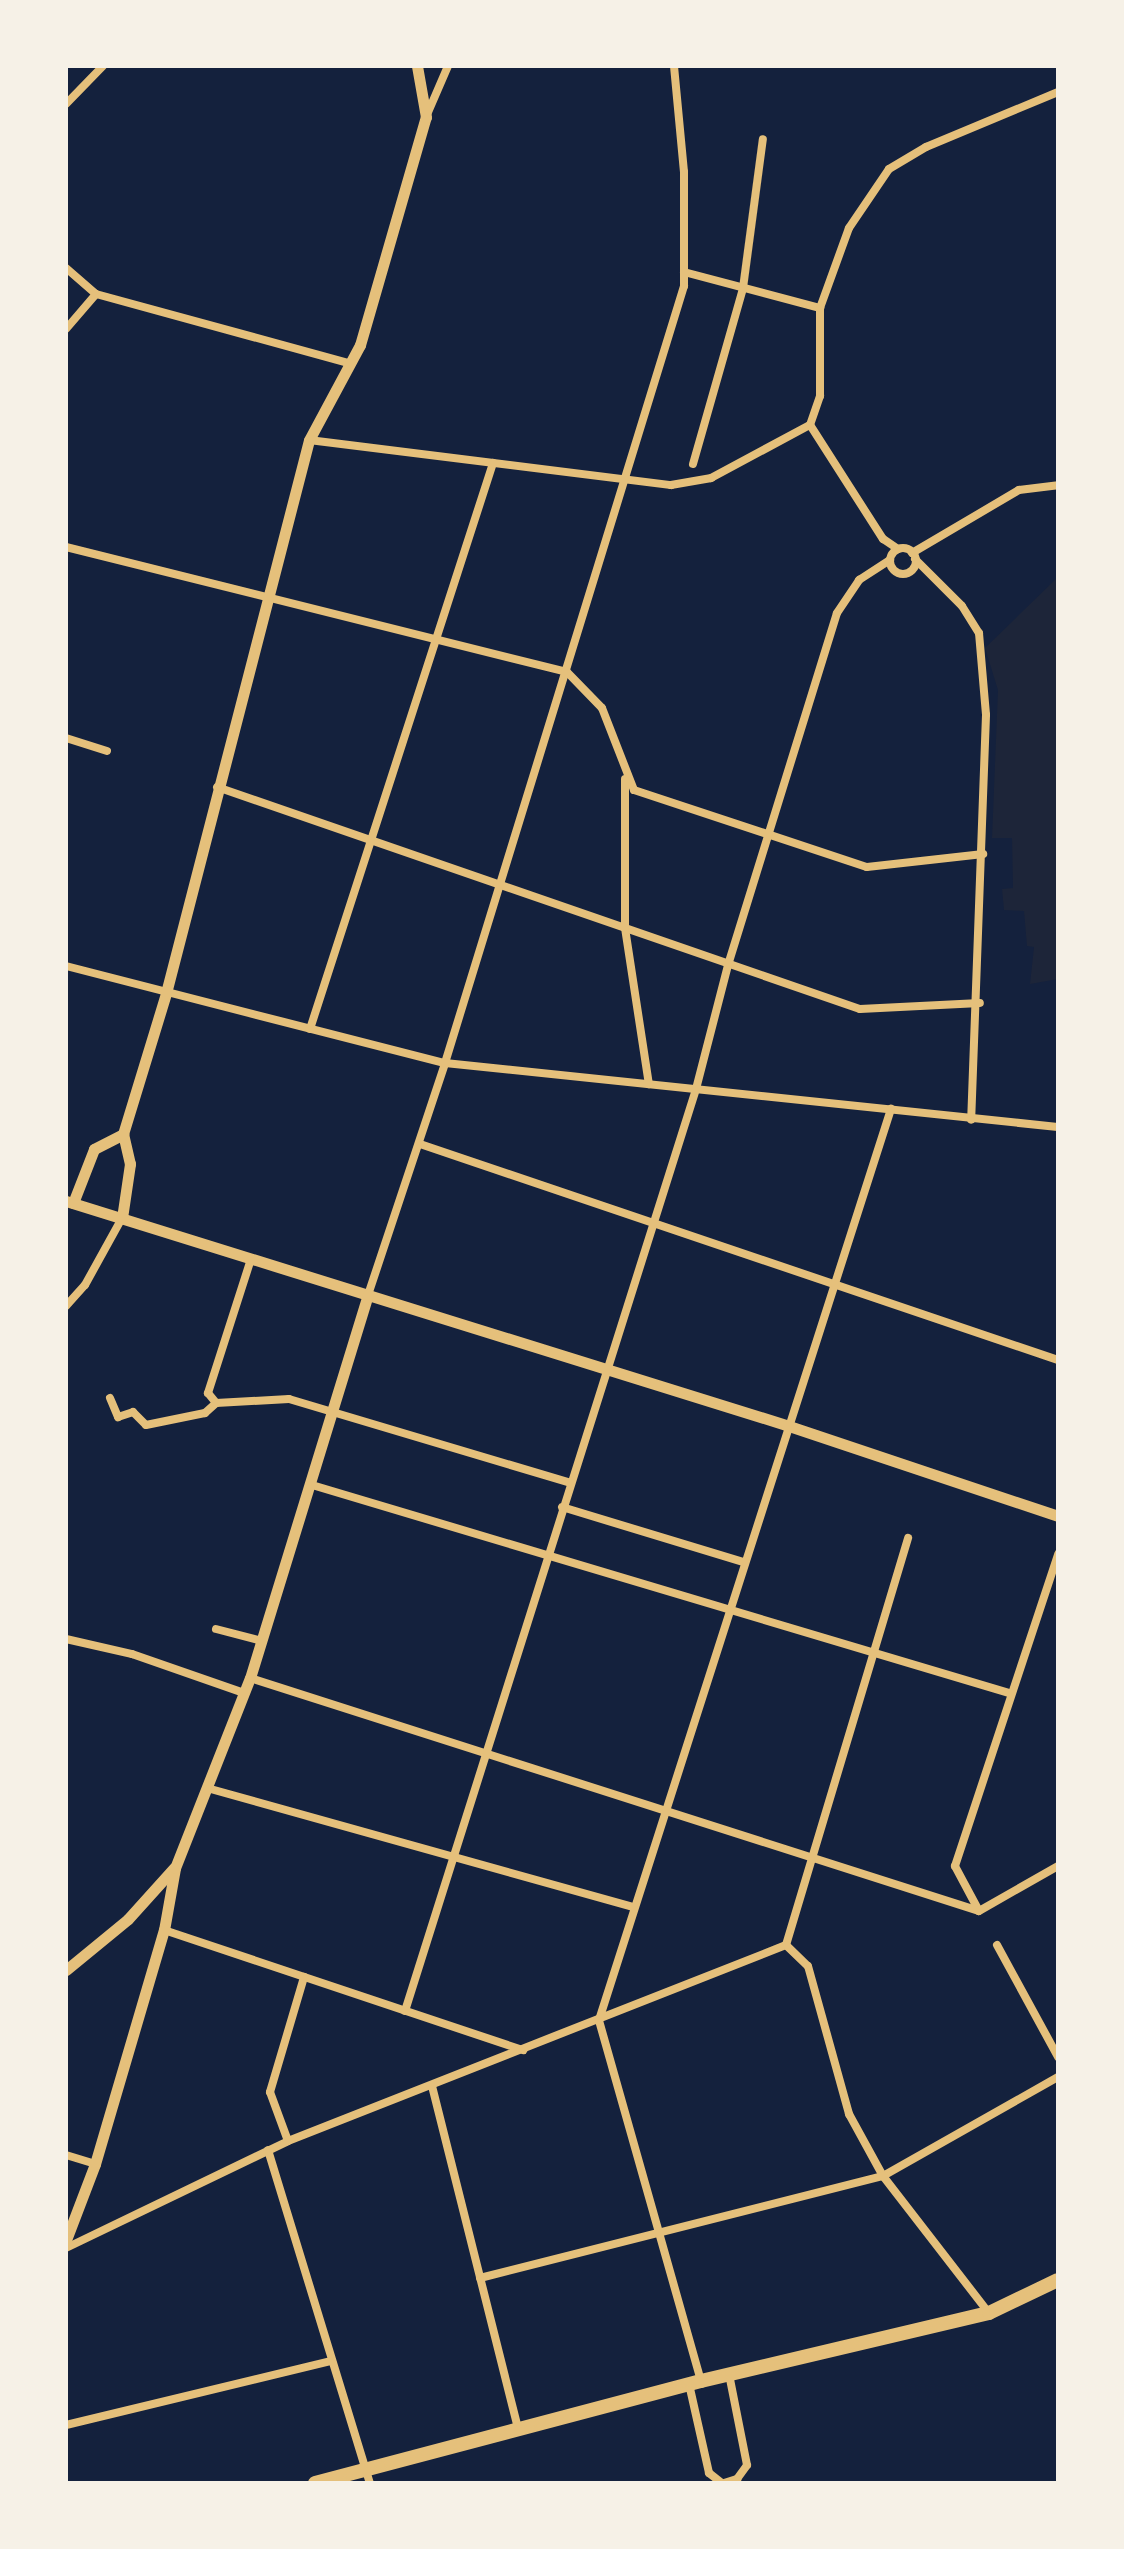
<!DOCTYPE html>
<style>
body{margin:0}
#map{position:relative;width:1124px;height:2549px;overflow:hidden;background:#14213d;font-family:Arial,sans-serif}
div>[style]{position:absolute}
.green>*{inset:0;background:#1d2539}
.minor>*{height:8px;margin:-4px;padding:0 4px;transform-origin:4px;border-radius:4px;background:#e5c07b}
.minor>.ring{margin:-4px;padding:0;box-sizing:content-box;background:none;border:8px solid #e5c07b;border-radius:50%}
.tertiary>*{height:11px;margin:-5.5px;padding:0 5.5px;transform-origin:5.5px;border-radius:5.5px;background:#e5c07b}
.primary>*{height:14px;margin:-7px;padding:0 7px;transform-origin:7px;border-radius:7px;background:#e5c07b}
span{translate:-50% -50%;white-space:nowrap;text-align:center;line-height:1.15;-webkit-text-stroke:8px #f6f1e7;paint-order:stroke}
.frame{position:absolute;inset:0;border:68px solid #f6f1e7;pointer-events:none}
</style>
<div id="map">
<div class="green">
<i style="clip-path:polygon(1058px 577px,1058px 979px,1030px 984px,1034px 947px,1027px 946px,1024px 911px,1004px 910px,1002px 889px,1013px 888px,1012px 838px,992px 838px,998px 690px,985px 648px)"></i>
</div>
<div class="minor">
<i style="left:66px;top:104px;width:53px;rotate:-45.8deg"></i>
<i style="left:426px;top:117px;width:56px;rotate:-66.7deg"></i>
<i style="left:66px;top:268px;width:40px;rotate:41deg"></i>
<i style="left:96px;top:294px;width:261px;rotate:15.3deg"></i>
<i style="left:684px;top:272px;width:141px;rotate:14.8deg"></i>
<i style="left:66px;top:329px;width:46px;rotate:-49.4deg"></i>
<i style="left:309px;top:440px;width:365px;rotate:7.1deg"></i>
<i style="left:671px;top:485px;width:41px;rotate:-9.9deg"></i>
<i style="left:711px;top:478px;width:112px;rotate:-28.2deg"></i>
<i style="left:693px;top:464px;width:183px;rotate:-74.1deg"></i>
<i style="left:743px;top:288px;width:150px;rotate:-82.4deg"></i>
<i style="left:66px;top:547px;width:516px;rotate:14.01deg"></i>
<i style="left:567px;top:672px;width:50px;rotate:45.8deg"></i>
<i style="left:602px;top:708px;width:88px;rotate:68.7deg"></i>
<i style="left:634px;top:790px;width:245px;rotate:18.3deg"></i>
<i style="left:867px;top:867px;width:117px;rotate:-6.4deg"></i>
<i class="ring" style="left:890px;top:548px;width:18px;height:18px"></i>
<i style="left:898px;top:549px;width:18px;rotate:-146deg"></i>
<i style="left:883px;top:539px;width:135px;rotate:-122.6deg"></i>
<i style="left:810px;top:425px;width:31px;rotate:-71deg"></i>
<i style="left:820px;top:396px;width:88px;rotate:-90deg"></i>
<i style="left:820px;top:308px;width:85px;rotate:-70.1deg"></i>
<i style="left:849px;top:228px;width:71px;rotate:-55.9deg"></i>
<i style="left:889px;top:169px;width:43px;rotate:-30.7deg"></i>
<i style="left:926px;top:147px;width:143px;rotate:-22.6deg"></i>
<i style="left:912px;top:553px;width:124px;rotate:-30.5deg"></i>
<i style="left:1019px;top:490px;width:39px;rotate:-7deg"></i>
<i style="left:915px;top:559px;width:66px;rotate:45deg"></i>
<i style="left:962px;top:606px;width:32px;rotate:58deg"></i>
<i style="left:979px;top:633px;width:82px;rotate:85.1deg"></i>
<i style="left:986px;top:715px;width:405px;rotate:92.1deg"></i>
<i style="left:66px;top:738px;width:43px;rotate:17.6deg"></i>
<i style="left:625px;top:779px;width:149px;rotate:90deg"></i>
<i style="left:625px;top:928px;width:158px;rotate:81.3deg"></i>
<i style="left:217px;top:787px;width:680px;rotate:19.05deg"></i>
<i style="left:860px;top:1009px;width:120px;rotate:-2.9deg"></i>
<i style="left:66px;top:966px;width:391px;rotate:14.4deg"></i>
<i style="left:445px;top:1063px;width:616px;rotate:5.96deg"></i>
<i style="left:310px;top:1029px;width:595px;rotate:-72.08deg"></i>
<i style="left:420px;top:1144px;width:674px;rotate:18.7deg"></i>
<i style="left:251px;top:1259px;width:141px;rotate:107.8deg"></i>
<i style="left:208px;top:1393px;width:13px;rotate:51deg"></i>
<i style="left:216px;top:1403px;width:73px;rotate:-3.1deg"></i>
<i style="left:289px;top:1399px;width:293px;rotate:16.6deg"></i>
<i style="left:368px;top:1295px;width:244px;rotate:-71.6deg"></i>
<i style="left:445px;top:1063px;width:813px;rotate:-72.9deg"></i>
<i style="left:684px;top:286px;width:114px;rotate:-90deg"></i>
<i style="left:684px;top:172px;width:106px;rotate:-95.4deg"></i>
<i style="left:66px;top:1306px;width:28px;rotate:-48deg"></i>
<i style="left:85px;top:1285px;width:77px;rotate:-61.1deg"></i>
<i style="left:110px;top:1398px;width:21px;rotate:67deg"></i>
<i style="left:118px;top:1417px;width:16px;rotate:-18deg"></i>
<i style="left:133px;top:1412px;width:18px;rotate:45deg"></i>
<i style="left:146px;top:1425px;width:60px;rotate:-11.5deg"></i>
<i style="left:205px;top:1413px;width:15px;rotate:-42deg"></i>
<i style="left:312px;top:1485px;width:727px;rotate:16.62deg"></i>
<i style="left:562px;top:1507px;width:189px;rotate:16.9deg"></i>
<i style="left:216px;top:1629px;width:48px;rotate:14.6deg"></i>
<i style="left:66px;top:1639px;width:68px;rotate:12.8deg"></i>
<i style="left:132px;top:1654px;width:119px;rotate:19.2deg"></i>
<i style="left:250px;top:1678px;width:765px;rotate:17.72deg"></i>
<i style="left:207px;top:1788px;width:442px;rotate:15.6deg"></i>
<i style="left:979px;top:1911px;width:51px;rotate:-118.1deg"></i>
<i style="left:955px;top:1866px;width:329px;rotate:-71.7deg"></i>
<i style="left:979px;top:1911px;width:91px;rotate:-29.7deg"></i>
<i style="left:164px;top:1930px;width:379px;rotate:18.5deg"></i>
<i style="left:786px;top:1945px;width:30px;rotate:44deg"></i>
<i style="left:808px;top:1966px;width:154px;rotate:74.5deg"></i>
<i style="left:849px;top:2114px;width:71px;rotate:61.3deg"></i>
<i style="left:883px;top:2176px;width:173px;rotate:52.3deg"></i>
<i style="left:786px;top:1945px;width:425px;rotate:-73.3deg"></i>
<i style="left:997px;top:1945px;width:128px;rotate:61.4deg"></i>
<i style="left:405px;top:2011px;width:967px;rotate:-72.48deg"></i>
<i style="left:696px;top:1089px;width:128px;rotate:-75.5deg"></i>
<i style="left:728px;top:965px;width:368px;rotate:-72.8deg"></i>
<i style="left:837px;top:613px;width:40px;rotate:-56deg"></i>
<i style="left:859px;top:580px;width:37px;rotate:-33deg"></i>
<i style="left:432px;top:2086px;width:354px;rotate:75.9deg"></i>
<i style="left:288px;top:2141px;width:52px;rotate:-110.2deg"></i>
<i style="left:270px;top:2092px;width:120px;rotate:-73.5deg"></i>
<i style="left:268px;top:2150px;width:348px;rotate:73deg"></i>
<i style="left:66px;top:2155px;width:30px;rotate:17deg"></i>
<i style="left:66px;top:2248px;width:246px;rotate:-25.7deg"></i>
<i style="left:288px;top:2141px;width:535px;rotate:-21.48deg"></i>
<i style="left:480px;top:2278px;width:416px;rotate:-14.2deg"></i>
<i style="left:883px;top:2176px;width:201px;rotate:-29.5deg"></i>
<i style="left:701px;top:2381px;width:375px;rotate:-105.8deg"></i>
<i style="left:599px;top:2020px;width:957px;rotate:-72.23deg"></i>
<i style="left:689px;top:2384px;width:91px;rotate:77.3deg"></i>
<i style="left:709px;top:2473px;width:16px;rotate:38deg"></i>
<i style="left:66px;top:2425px;width:272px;rotate:-13.6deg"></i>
<i style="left:724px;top:2483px;width:14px;rotate:-17deg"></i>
<i style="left:737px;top:2479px;width:17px;rotate:-54deg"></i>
<i style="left:747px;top:2465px;width:93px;rotate:-101.2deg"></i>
</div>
<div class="tertiary">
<i style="left:66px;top:1201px;width:754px;rotate:17.28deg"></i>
<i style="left:786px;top:1425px;width:287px;rotate:18.5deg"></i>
<i style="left:73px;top:1203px;width:58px;rotate:-68.7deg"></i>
<i style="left:94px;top:1149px;width:33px;rotate:-27deg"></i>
<i style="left:122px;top:1218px;width:55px;rotate:-81.6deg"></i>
<i style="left:130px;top:1164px;width:31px;rotate:-103deg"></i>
<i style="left:123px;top:1134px;width:147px;rotate:-73deg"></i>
<i style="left:166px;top:993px;width:571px;rotate:-75.5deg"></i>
<i style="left:309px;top:440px;width:108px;rotate:-61.8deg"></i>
<i style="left:360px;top:345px;width:237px;rotate:-73.9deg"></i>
<i style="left:426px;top:117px;width:52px;rotate:-100deg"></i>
<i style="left:66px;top:1970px;width:80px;rotate:-39.4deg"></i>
<i style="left:128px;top:1919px;width:69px;rotate:-48deg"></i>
<i style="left:66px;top:2240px;width:81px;rotate:-69.1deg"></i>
<i style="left:95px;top:2164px;width:244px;rotate:-73.6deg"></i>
<i style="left:164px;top:1930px;width:63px;rotate:-79.9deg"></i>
<i style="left:175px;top:1868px;width:204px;rotate:-68.5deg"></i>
<i style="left:250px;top:1678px;width:401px;rotate:-72.9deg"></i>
</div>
<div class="primary">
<i style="left:315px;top:2483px;width:399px;rotate:-14.8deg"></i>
<i style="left:701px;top:2381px;width:296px;rotate:-13.3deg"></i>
<i style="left:989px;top:2313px;width:76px;rotate:-25.6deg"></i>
</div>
<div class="frame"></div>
</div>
